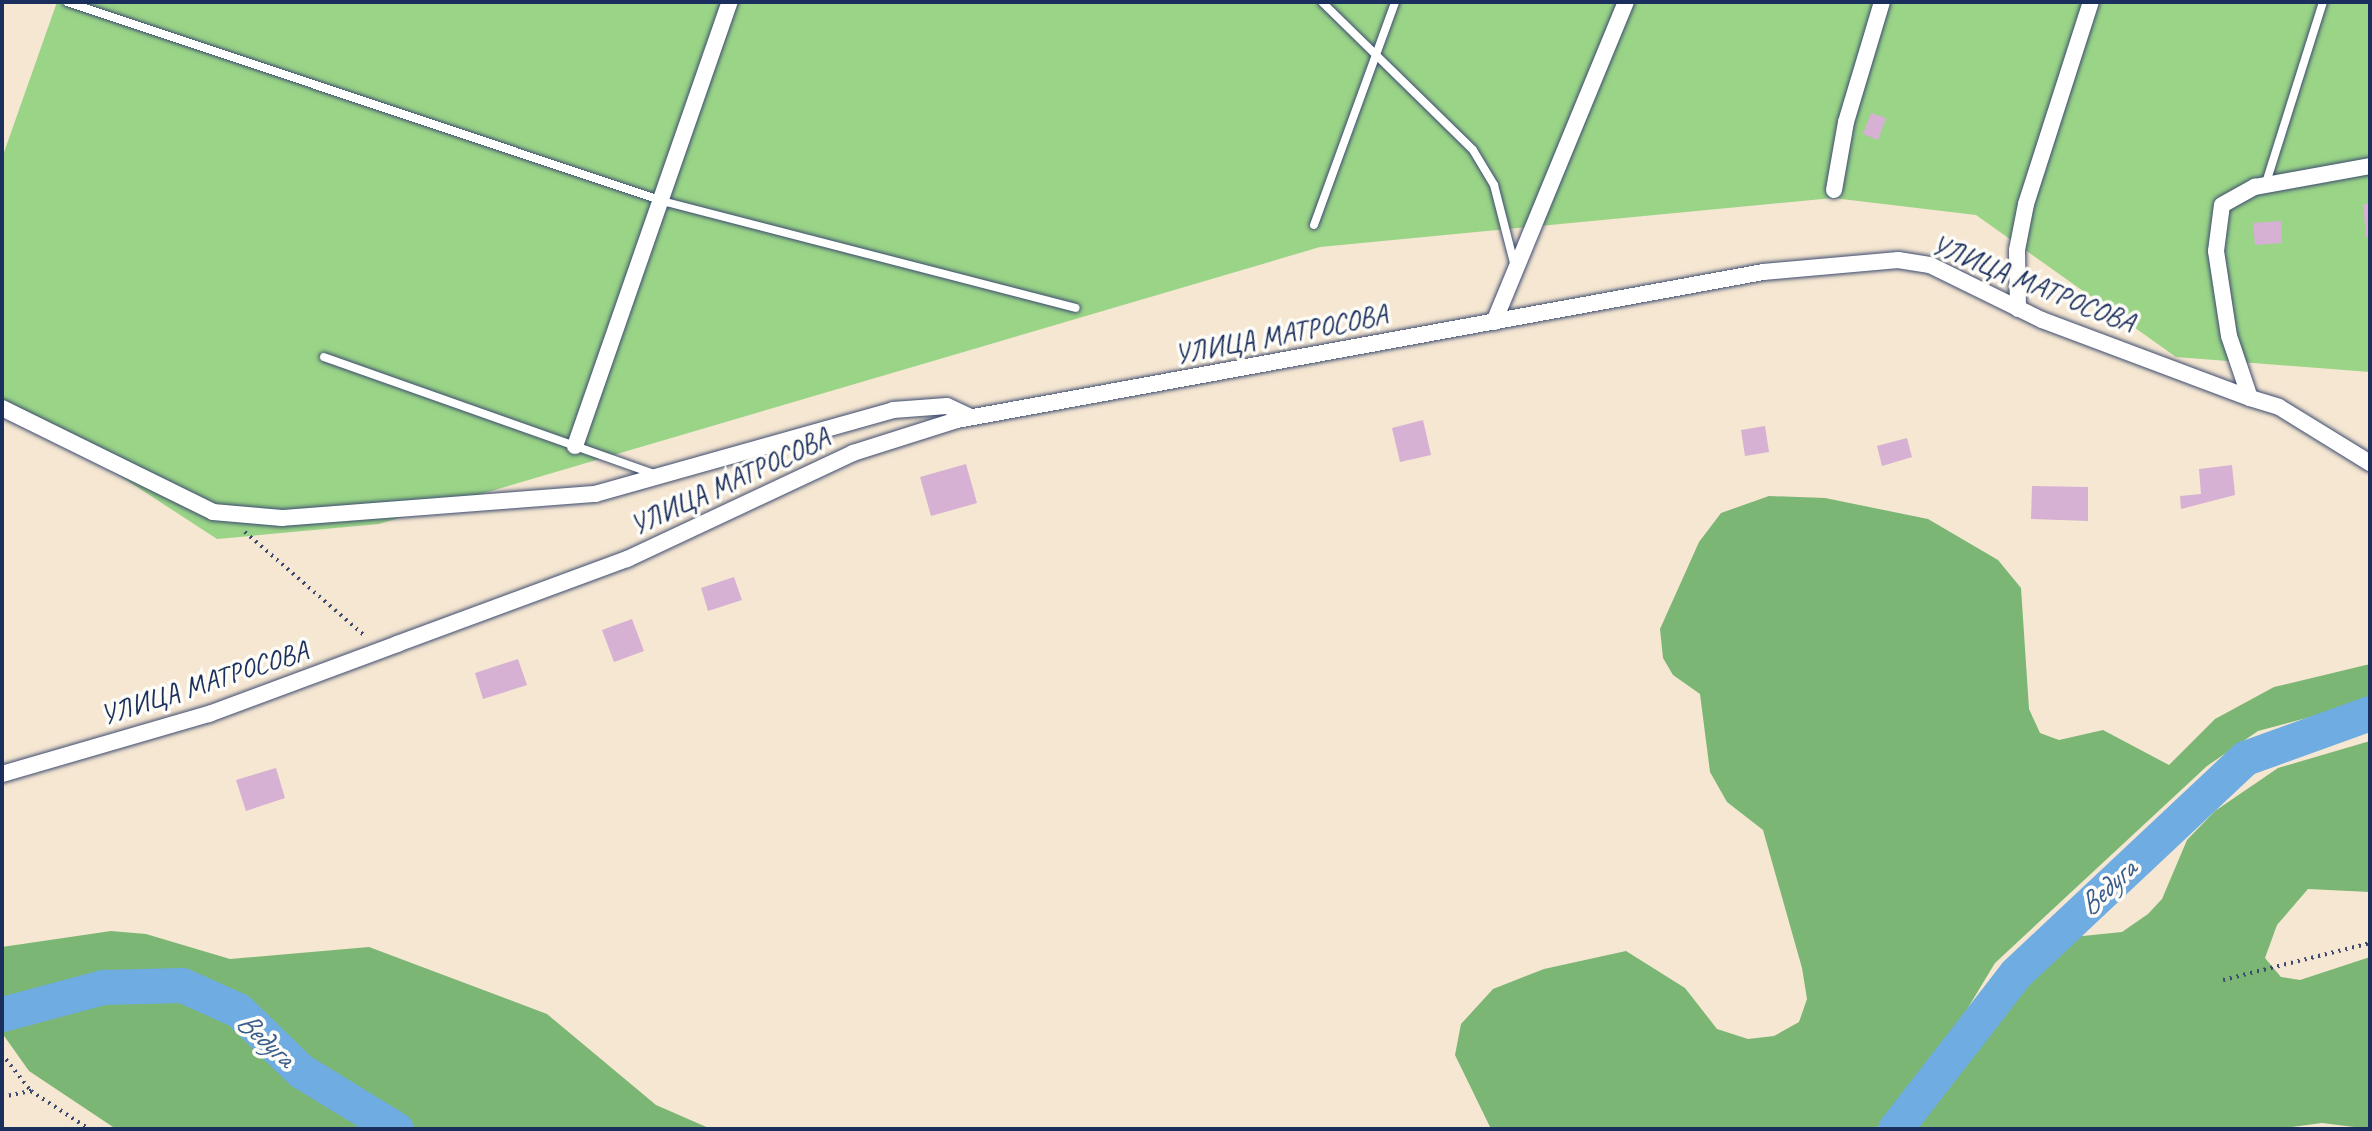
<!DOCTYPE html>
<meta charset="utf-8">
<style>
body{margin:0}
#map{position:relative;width:2372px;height:1131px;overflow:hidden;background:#f6e7d2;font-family:Caveat,sans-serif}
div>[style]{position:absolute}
.green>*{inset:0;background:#9ad487}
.forest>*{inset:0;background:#7bb674}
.river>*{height:35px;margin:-17.5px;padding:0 17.5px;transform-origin:17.5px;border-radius:17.5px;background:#6eace1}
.building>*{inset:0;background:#d6b1d3}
.path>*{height:3.5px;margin-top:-1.75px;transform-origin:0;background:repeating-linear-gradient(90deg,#3c4b6f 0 2px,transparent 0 7px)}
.roads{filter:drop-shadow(0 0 2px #3c4b6f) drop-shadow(0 0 2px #3c4b6f)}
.service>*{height:8px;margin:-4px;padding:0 4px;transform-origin:4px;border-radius:4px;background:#fff}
.minor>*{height:16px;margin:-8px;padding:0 8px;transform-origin:8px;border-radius:8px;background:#fff}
span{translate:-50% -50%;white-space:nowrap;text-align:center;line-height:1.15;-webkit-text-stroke:7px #fdfcf7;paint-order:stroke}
.street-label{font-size:28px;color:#1b2f5e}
.water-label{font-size:30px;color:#385b8c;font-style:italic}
.frame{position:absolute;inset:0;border:4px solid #1b2f5e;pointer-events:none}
</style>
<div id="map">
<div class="green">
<i style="clip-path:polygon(57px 2px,2370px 2px,2370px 372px,2176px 357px,1976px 215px,1833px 198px,1320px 247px,379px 524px,217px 539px,2px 399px,2px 158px)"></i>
</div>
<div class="forest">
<i style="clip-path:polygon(1769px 496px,1825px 498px,1928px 519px,1998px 560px,2021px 588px,2029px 709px,2040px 733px,2059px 740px,2103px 730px,2169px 765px,2215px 719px,2274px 687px,2370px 664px,2370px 701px,2258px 731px,2207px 766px,1995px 963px,1954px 1031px,1876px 1129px,1491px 1129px,1455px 1055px,1461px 1024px,1493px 989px,1544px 969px,1626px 951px,1685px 988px,1717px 1029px,1748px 1039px,1774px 1036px,1799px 1022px,1807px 999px,1802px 968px,1763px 830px,1727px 802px,1710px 772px,1700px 694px,1673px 675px,1663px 658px,1660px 629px,1699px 542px,1721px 513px)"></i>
<i style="clip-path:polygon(2370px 741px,2370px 892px,2308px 889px,2277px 925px,2265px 958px,2281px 977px,2300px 980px,2370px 957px,2370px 1129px,2322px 1123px,2277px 1129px,1914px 1129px,2035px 969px,2073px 937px,2122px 932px,2148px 914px,2162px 899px,2187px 840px,2215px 811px,2278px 768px)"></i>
<i style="clip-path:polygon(111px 931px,146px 934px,230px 959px,369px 947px,547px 1014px,656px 1105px,711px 1129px,116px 1129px,29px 1071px,2px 1033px,2px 947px)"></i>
</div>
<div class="river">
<i style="left:2px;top:1014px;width:105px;rotate:-15deg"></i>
<i style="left:103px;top:987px;width:79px;rotate:-1.5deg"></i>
<i style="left:182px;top:985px;width:61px;rotate:24.1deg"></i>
<i style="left:238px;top:1010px;width:88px;rotate:44.1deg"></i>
<i style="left:301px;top:1071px;width:111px;rotate:31.4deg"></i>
<i style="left:1895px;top:1129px;width:197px;rotate:-52.2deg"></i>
<i style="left:2016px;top:973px;width:314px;rotate:-43.2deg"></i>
<i style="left:2245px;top:758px;width:133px;rotate:-19.8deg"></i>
</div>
<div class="building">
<i style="clip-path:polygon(1871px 113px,1886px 118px,1878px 140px,1863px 134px)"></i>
<i style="clip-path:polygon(2363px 204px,2370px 204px,2370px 237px,2366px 237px)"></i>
<i style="clip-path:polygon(2281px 221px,2282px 243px,2255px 245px,2253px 223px)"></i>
<i style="clip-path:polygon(1423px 420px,1431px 455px,1400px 462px,1392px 428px)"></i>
<i style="clip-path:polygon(1765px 426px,1769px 452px,1745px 456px,1741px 430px)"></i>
<i style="clip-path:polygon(1907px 438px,1912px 457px,1882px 466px,1877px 446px)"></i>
<i style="clip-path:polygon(966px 464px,977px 503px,931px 516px,920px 477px)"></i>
<i style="clip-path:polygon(2232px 465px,2235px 495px,2181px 509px,2180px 496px,2201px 494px,2199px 469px)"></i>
<i style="clip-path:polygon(2032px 486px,2088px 487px,2088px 521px,2031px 519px)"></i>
<i style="clip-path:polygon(734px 577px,742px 600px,708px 611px,701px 588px)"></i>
<i style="clip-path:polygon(632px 619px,644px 651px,614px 662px,602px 630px)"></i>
<i style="clip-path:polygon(518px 659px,527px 685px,483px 699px,475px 673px)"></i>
<i style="clip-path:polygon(276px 768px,285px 798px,246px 811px,236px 780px)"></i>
</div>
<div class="path">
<i style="left:245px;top:532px;width:159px;rotate:40.9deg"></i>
<i style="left:2223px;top:980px;width:152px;rotate:-14.1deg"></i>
<i style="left:2px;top:1054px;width:47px;rotate:51.9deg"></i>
<i style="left:31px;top:1091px;width:69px;rotate:33.2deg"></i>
<i style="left:2px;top:1097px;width:30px;rotate:-12deg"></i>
</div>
<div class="roads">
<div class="service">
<i style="left:67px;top:2px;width:632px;rotate:18.46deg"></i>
<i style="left:666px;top:202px;width:423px;rotate:14.5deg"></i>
<i style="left:1322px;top:2px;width:211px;rotate:44.4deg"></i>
<i style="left:1473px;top:150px;width:41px;rotate:59deg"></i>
<i style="left:1494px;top:185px;width:81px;rotate:75.6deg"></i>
<i style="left:2265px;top:186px;width:193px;rotate:-72.5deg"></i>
<i style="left:1314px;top:225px;width:237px;rotate:-70deg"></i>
<i style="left:324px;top:357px;width:353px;rotate:19.5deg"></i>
</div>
<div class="minor">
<i style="left:1834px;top:190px;width:69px;rotate:-80deg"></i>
<i style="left:1846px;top:122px;width:125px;rotate:-73.3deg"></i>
<i style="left:2018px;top:309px;width:59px;rotate:-91deg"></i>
<i style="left:2017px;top:250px;width:47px;rotate:-78.9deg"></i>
<i style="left:2026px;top:204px;width:212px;rotate:-72.2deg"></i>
<i style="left:1494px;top:322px;width:346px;rotate:-67.6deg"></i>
<i style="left:2250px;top:398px;width:30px;rotate:17deg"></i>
<i style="left:2279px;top:407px;width:107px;rotate:31.6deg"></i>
<i style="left:2px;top:408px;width:235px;rotate:26.2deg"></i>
<i style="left:213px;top:512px;width:69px;rotate:5deg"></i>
<i style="left:282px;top:518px;width:314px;rotate:-4.4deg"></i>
<i style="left:595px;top:494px;width:310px;rotate:-15.7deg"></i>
<i style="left:893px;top:410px;width:54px;rotate:-4.2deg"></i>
<i style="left:947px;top:406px;width:26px;rotate:25deg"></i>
<i style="left:575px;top:446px;width:470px;rotate:-70.8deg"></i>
<i style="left:2px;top:774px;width:216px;rotate:-16.2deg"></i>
<i style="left:209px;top:714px;width:201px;rotate:-20.4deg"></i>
<i style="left:397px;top:644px;width:245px;rotate:-20.3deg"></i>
<i style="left:627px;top:559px;width:250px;rotate:-25.1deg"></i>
<i style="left:853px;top:453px;width:109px;rotate:-17.6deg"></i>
<i style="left:957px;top:420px;width:819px;rotate:-10.4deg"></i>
<i style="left:1763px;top:272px;width:136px;rotate:-5.1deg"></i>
<i style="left:1898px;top:260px;width:32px;rotate:9deg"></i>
<i style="left:1930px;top:265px;width:125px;rotate:26.2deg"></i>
<i style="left:2042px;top:320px;width:222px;rotate:20.6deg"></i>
<i style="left:2250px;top:398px;width:65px;rotate:-108.7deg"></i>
<i style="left:2229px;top:336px;width:86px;rotate:-98.7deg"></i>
<i style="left:2216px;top:251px;width:46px;rotate:-82.6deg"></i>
<i style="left:2222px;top:205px;width:38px;rotate:-29deg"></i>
<i style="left:2255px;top:187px;width:117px;rotate:-10.3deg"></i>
</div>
</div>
<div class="street-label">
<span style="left:2033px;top:284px;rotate:22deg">УЛИЦА МАТРОСОВА</span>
<span style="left:1281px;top:335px;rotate:-11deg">УЛИЦА МАТРОСОВА</span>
<span style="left:730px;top:482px;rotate:-25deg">УЛИЦА МАТРОСОВА</span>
<span style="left:204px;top:683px;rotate:-18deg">УЛИЦА МАТРОСОВА</span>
</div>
<div class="water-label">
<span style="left:2107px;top:887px;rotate:-43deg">Ведуга</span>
<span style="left:266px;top:1039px;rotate:42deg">Ведуга</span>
</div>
<div class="frame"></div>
</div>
